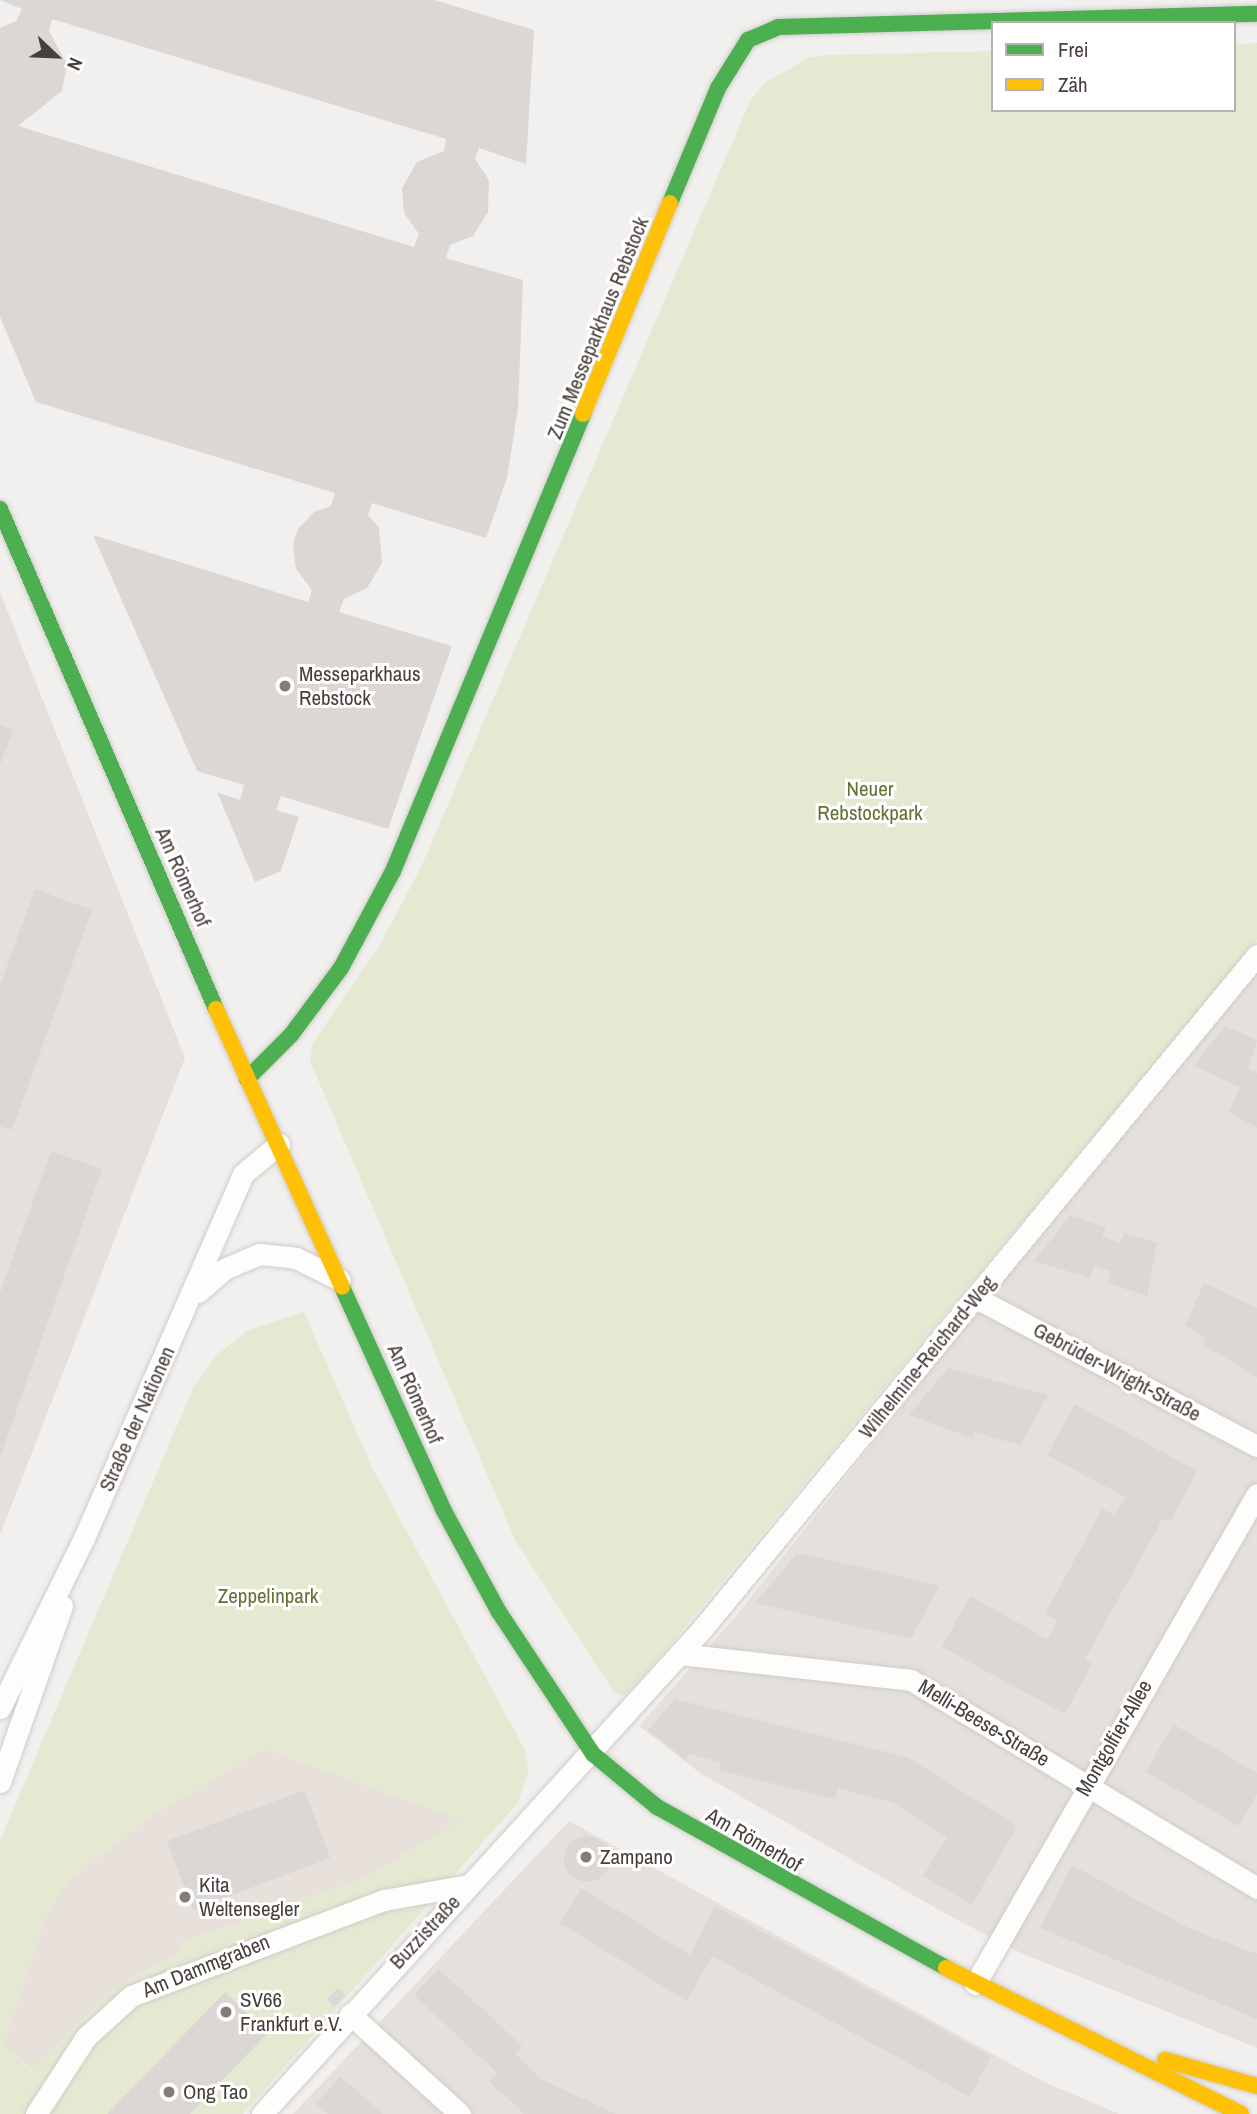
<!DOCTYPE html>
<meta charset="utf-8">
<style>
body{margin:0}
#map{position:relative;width:1257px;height:2114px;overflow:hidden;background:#f2f0ee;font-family:"Archivo Narrow",sans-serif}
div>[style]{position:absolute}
.residential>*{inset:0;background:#e5e0dc}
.education>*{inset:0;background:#e8e0da}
.green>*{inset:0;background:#e6e9d1}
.building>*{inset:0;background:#dad7d5}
.round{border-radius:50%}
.roads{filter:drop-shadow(0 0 2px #cfccca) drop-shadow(0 0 2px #cfccca)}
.street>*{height:21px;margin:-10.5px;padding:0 10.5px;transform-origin:10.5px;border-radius:10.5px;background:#fdfdfc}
.fast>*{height:16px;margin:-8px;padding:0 8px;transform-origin:8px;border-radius:8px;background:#4caf50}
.slow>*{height:16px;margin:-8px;padding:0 8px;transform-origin:8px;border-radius:8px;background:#ffc107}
.dots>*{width:19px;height:19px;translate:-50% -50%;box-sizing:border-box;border:4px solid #fff;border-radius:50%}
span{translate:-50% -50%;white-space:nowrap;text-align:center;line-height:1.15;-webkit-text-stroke:6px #fff;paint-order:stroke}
.street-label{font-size:21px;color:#483e3a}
.poi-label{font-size:21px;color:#483e3a}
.left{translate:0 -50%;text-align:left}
.park-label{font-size:21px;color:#5f7433}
.legend{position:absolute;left:991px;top:21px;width:245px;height:91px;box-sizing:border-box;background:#fff;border:2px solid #b6b2b0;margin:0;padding:9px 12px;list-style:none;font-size:21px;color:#483e3a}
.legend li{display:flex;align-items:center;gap:14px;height:35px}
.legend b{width:35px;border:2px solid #b6b2b0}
.north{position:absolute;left:21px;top:21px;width:70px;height:70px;-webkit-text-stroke:5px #fff;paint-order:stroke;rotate:113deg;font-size:19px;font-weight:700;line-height:28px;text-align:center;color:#483e3a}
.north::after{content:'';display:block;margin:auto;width:24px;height:32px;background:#483e3a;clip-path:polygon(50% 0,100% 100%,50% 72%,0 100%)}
</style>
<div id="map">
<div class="residential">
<i style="clip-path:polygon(0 592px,185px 1058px,0 1535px)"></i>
<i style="clip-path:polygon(1257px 973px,1257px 2048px,1021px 1953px,946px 1914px,700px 1773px,639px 1726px,736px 1616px,1141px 1105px,1171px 1078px)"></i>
<i style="clip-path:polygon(569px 1821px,1044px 2082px,1119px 2114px,293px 2114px)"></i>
</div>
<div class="education">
<i style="clip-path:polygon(265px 1749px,462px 1820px,361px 1880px,180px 1943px,184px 1949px,118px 1986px,32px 2070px,3px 2044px,47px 1912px,69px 1881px,152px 1815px)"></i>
</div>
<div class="green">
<i style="clip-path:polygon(1257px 43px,1257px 940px,643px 1677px,623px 1696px,614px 1692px,516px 1542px,322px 1089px,310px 1060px,313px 1043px,381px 943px,421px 867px,750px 101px,764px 83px,808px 58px,826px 55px,993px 51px,993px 110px,1234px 110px,1234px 44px)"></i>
<i style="clip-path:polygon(evenodd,304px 1312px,372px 1467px,524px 1748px,529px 1770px,518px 1803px,243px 2114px,190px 2114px,268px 2033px,225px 1992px,107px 2114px,0 2114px,0 1840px,193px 1388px,217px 1355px,248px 1330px,304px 1312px,265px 1749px,461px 1820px,361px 1880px,180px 1943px,183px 1949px,118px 1986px,31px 2070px,3px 2044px,47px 1912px,69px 1881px,152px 1815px,265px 1749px)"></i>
</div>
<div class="building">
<i style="clip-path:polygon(evenodd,0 0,434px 0,534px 30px,526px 164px,479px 148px,475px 159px,489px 180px,488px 212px,473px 236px,450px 245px,446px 258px,523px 280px,518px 408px,507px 478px,486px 538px,372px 503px,368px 515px,379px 528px,382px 563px,367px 588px,344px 599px,339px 612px,452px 646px,388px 829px,281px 796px,276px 810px,299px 817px,281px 871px,255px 882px,217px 792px,240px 800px,244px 785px,197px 771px,93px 535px,308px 602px,312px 590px,296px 569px,293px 544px,298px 529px,314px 512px,331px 506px,335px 493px,36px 402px,0 317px,0 28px,16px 21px,22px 9px,0 0,52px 19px,446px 139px,444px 151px,417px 162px,402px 188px,404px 213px,419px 234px,414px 247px,18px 126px,62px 91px,67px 64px,49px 31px,52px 19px)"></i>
<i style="clip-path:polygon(0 725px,13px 730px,0 765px)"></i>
<i style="clip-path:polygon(35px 889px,92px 910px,12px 1130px,0 1126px,0 985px)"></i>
<i style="clip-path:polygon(1225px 1026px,1257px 1040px,1248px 1069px,1257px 1073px,1257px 1128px,1229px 1112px,1240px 1087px,1193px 1066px)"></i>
<i style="clip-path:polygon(51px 1151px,102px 1169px,0 1457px,0 1293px)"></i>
<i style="clip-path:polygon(1070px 1216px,1106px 1227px,1102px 1237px,1120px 1243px,1124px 1233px,1157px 1243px,1147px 1296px,1107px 1283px,1111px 1271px,1094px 1265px,1090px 1278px,1034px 1261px)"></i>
<i style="clip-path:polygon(1204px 1283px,1257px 1308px,1257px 1377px,1202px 1344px,1206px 1338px,1185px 1325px)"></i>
<i style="clip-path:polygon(948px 1368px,1048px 1395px,1020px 1445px,974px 1432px,972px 1438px,909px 1415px)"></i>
<i style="clip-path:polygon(1075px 1404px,1197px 1471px,1170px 1522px,1163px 1518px,1085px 1659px,1092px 1664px,1065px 1714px,942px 1647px,970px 1596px,1047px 1639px,1057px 1621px,1045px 1614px,1102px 1509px,1115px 1515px,1125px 1497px,1047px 1455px)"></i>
<i style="clip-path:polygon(797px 1553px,861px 1567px,939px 1586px,911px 1639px,755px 1603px)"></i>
<i style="clip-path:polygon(675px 1699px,907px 1757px,1017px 1826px,972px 1905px,923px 1876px,947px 1837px,894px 1803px,838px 1788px,835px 1799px,719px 1770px,721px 1762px,688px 1754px,687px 1761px,648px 1730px)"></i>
<i style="clip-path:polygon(1173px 1724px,1257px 1773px,1257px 1794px,1239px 1826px,1146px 1772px)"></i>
<i style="clip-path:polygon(305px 1790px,330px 1858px,193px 1910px,167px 1841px)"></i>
<i class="round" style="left:564px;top:1836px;width:46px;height:46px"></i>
<i style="clip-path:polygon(1072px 1865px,1191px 1929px,1257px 1954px,1257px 2019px,1040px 1928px)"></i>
<i style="clip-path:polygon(581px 1888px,690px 1955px,715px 1906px,991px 2056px,970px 2097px,712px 1956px,687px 2001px,560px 1923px)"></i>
<i style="clip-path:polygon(439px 1969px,522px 2046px,515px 2054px,543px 2080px,616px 2114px,524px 2114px,489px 2081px,497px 2073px,414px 1995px)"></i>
<i style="clip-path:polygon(338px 1988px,346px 1995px,334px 2007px,327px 1999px)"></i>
<i style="clip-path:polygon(225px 1992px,268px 2033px,190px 2114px,107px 2114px)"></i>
<i style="clip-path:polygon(340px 2076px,383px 2114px,328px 2114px,316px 2104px)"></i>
</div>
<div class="roads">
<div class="street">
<i style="left:198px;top:1292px;width:35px;rotate:-41deg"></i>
<i style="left:224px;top:1269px;width:39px;rotate:-23deg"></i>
<i style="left:260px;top:1254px;width:36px;rotate:6deg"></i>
<i style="left:296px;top:1258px;width:49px;rotate:26.6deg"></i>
<i style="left:976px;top:1298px;width:318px;rotate:27.8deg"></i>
<i style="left:680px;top:1654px;width:232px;rotate:6.4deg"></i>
<i style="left:911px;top:1680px;width:404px;rotate:31deg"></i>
<i style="left:0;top:1708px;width:190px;rotate:-63.7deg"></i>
<i style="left:84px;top:1538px;width:397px;rotate:-66.4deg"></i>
<i style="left:243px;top:1174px;width:47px;rotate:-39.8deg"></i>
<i style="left:0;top:1782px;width:187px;rotate:-70.6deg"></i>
<i style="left:975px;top:1984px;width:565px;rotate:-60.08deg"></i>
<i style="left:350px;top:2014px;width:149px;rotate:42.3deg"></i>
<i style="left:36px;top:2114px;width:92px;rotate:-57deg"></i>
<i style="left:86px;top:2037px;width:61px;rotate:-42.3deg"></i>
<i style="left:131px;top:1996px;width:271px;rotate:-20.8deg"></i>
<i style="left:384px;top:1900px;width:85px;rotate:-10.1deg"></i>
<i style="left:262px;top:2114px;width:655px;rotate:-47.79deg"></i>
<i style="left:702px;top:1629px;width:873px;rotate:-50.53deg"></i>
</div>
<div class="fast">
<i style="left:670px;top:203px;width:125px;rotate:-67.3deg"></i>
<i style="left:718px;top:88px;width:57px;rotate:-58deg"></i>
<i style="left:748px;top:40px;width:33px;rotate:-23deg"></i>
<i style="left:778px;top:27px;width:479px;rotate:-1.6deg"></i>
<i style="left:0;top:509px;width:545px;rotate:66.64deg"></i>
<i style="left:247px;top:1079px;width:62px;rotate:-45deg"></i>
<i style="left:291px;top:1035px;width:84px;rotate:-53.3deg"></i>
<i style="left:341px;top:968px;width:110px;rotate:-61.8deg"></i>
<i style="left:393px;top:871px;width:495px;rotate:-67.4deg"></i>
<i style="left:342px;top:1287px;width:244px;rotate:65.5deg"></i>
<i style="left:443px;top:1509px;width:117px;rotate:61.5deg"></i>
<i style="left:499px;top:1612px;width:170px;rotate:56.5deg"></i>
<i style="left:593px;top:1754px;width:83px;rotate:39.6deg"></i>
<i style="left:657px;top:1807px;width:331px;rotate:29.1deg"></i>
</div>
<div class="slow">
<i style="left:583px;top:414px;width:228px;rotate:-67.6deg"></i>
<i style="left:216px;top:1009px;width:305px;rotate:65.6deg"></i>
<i style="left:946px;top:1968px;width:329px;rotate:26.3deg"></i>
<i style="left:1165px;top:2060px;width:96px;rotate:15.8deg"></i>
</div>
</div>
<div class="dots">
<i style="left:285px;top:686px;background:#847c79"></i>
<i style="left:586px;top:1857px;background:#847c79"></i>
<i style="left:185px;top:1897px;background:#847c79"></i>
<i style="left:226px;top:2012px;background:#847c79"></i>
<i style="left:169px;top:2092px;background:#847c79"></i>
</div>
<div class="street-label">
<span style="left:598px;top:328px;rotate:-68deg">Zum Messeparkhaus Rebstock</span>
<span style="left:183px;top:877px;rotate:66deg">Am Römerhof</span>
<span style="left:927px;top:1357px;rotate:-51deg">Wilhelmine-Reichard-Weg</span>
<span style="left:1117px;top:1372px;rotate:28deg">Gebrüder-Wright-Straße</span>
<span style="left:415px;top:1394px;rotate:66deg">Am Römerhof</span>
<span style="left:137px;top:1419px;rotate:-66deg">Straße der Nationen</span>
<span style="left:984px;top:1723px;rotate:31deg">Melli-Beese-Straße</span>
<span style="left:1114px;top:1738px;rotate:-60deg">Montgolfier-Allee</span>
<span style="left:754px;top:1840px;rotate:30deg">Am Römerhof</span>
<span style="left:425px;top:1932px;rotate:-47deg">Buzzistraße</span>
<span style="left:206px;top:1966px;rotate:-22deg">Am Dammgraben</span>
</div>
<div class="poi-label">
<span class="left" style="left:299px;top:686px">Messeparkhaus<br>Rebstock</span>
<span class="left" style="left:600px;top:1857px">Zampano</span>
<span class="left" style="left:199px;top:1897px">Kita<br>Weltensegler</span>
<span class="left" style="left:240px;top:2012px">SV66<br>Frankfurt e.V.</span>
<span class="left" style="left:183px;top:2092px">Ong Tao</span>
</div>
<div class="park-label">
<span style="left:870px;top:801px">Neuer<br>Rebstockpark</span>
<span style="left:268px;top:1596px">Zeppelinpark</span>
</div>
<ul class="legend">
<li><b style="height:9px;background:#4caf50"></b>Frei</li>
<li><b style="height:9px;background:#ffc107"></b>Zäh</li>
</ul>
<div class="north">N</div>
</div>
